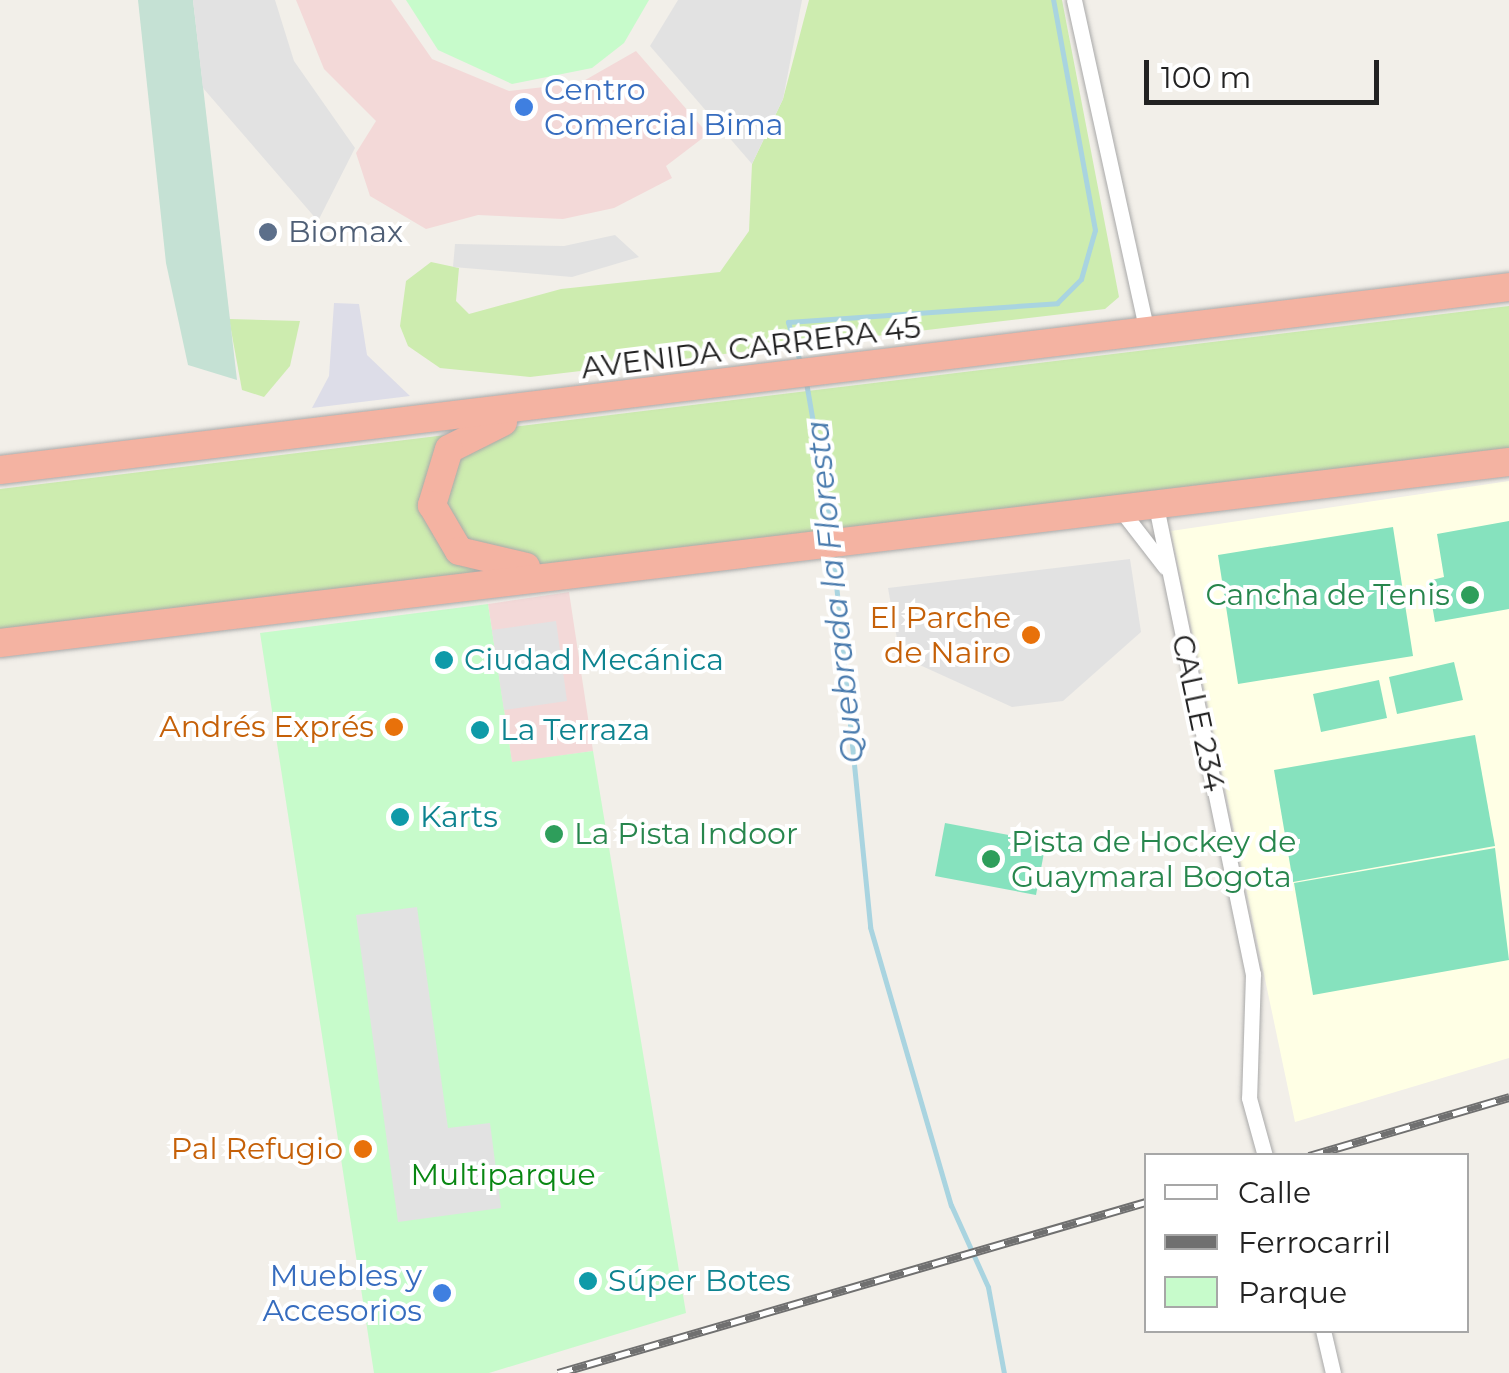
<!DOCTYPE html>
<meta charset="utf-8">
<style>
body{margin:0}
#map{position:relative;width:1509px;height:1373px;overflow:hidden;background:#f2efe9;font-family:Montserrat,sans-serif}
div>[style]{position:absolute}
.commercial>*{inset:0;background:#f3d9d8}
.education>*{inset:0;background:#ffffe5}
.grass>*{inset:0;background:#cdecaf}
.wetland>*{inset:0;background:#c5e1d4}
.park>*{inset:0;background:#c7fbcb}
.pitch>*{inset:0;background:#86e2be}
.parking>*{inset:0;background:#e2e2e2}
.plaza>*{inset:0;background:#dddde8}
.stream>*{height:5px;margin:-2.5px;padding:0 2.5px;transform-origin:2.5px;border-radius:2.5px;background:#a9d4e0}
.roads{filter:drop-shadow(0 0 2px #a9a9a9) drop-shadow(0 0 2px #a9a9a9)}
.minor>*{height:15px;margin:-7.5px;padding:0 7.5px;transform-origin:7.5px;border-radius:7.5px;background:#fff}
.trunk>*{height:28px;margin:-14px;padding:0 14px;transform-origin:14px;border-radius:14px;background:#f4b3a2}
.rail>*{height:9px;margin-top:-4.5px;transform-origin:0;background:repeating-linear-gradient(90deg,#fff 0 15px,#707070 0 30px);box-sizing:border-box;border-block:2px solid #707070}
.dots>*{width:28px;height:28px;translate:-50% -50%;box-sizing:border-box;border:5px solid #fff;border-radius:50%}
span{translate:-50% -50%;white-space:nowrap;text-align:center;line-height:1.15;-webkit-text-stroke:8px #fff;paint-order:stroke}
.shop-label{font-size:30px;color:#366cbe}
.left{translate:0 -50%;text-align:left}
.right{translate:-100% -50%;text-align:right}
.service-label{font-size:30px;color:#4e5e75}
.street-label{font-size:30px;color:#222}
.leisure-label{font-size:30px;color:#27864d}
.food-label{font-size:30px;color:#c56008}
.culture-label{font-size:30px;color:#0d838f}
.park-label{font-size:30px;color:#098713}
.water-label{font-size:32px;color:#487aad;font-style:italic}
.legend{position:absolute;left:1144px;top:1153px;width:325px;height:180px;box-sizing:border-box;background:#fff;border:2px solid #a7a7a7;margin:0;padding:12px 18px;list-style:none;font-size:30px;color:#222}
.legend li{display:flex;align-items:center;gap:20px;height:50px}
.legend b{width:50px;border:2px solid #a7a7a7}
.scale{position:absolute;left:1144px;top:60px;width:235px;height:45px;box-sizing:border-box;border:5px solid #222;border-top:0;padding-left:12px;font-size:30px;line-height:35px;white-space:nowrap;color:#222;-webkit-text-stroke:8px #fff;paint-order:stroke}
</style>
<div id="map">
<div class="commercial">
<i style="clip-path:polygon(296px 0,391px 0,432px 59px,509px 91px,580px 83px,636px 51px,708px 134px,666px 166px,672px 178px,614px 208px,563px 219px,478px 215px,426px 229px,370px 196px,356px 153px,376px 121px,324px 69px)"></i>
<i style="clip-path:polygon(569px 592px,593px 751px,512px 763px,488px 604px)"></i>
</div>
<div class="education">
<i style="clip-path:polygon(1509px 481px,1509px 1058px,1295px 1122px,1171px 531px)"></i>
</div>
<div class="grass">
<i style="clip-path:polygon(809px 0,1062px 0,1119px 297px,1105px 309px,530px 377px,440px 368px,408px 346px,400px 326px,406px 281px,431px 262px,459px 268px,456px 301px,469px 314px,561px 289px,720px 272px,749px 231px,752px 164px,783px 99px)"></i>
<i style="clip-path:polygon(1509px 306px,1509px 454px,0 630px,0 489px)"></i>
<i style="clip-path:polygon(229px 319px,300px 321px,290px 366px,264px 397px,242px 390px)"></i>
</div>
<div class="wetland">
<i style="clip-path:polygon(138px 0,193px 0,237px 380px,188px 365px,166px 263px)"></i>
</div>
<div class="park">
<i style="clip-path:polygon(406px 0,649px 0,624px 43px,592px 68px,512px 84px,438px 50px)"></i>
<i style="clip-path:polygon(488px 604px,512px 762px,593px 751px,686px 1313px,489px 1373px,374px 1373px,260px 633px)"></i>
</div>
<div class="pitch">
<i style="clip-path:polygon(1509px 521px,1509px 609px,1435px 622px,1428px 581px,1444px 577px,1437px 534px)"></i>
<i style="clip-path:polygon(1393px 527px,1413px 656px,1238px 684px,1218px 555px)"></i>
<i style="clip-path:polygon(1454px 662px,1463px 700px,1397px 714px,1389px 677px)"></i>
<i style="clip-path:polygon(1379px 680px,1387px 718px,1321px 732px,1313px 694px)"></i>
<i style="clip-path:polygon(1475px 735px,1495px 846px,1293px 882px,1274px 770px)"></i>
<i style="clip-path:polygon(945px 823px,1046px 842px,1036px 895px,935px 876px)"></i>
<i style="clip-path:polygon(1495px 848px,1509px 960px,1313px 995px,1294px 883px)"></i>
</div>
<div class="parking">
<i style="clip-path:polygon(193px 0,275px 0,294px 61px,355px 148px,318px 221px,203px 88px)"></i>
<i style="clip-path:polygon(678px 0,802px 0,783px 99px,752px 164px,650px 46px)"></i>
<i style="clip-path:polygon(615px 235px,639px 257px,572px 277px,453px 267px,455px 244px,564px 246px)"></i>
<i style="clip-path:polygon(1130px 559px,1141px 632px,1063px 701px,1012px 707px,900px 656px,888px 588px)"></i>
<i style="clip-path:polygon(556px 621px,567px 701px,504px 710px,492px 630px)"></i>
<i style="clip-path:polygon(417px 907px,448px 1128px,490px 1123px,501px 1208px,398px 1222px,356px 915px)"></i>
</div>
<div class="plaza">
<i style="clip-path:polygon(334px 303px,359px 304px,367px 355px,410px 396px,312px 408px,329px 376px)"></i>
</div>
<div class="stream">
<i style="left:800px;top:362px;width:42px;rotate:-106.7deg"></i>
<i style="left:788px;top:322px;width:270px;rotate:-4deg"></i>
<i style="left:1057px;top:303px;width:34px;rotate:-45deg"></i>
<i style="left:1081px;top:279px;width:51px;rotate:-74.1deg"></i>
<i style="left:1095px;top:230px;width:234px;rotate:-100.3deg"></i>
<i style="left:806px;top:382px;width:153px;rotate:80.2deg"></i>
<i style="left:833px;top:554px;width:375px;rotate:84.3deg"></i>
<i style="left:870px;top:927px;width:290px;rotate:73.8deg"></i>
<i style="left:951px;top:1205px;width:90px;rotate:65.7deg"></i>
<i style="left:988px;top:1287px;width:87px;rotate:79.5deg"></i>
</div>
<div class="roads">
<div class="minor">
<i style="left:1074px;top:0;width:340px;rotate:77.6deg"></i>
<i style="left:1156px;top:506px;width:478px;rotate:78.3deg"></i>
<i style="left:1253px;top:974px;width:124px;rotate:91.8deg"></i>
<i style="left:1249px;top:1098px;width:60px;rotate:74.6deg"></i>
<i style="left:1121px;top:510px;width:72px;rotate:52.3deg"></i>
<i style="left:1323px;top:1330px;width:44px;rotate:76.9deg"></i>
</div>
<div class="trunk">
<i style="left:503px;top:422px;width:60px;rotate:153.4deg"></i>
<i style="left:449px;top:449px;width:59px;rotate:106.9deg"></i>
<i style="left:432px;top:505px;width:53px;rotate:59.6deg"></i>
<i style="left:459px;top:551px;width:69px;rotate:13.4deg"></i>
<i style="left:0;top:470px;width:1520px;rotate:-6.91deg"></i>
<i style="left:0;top:643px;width:1520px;rotate:-6.84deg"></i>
</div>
</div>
<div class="rail">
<i style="left:1309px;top:1156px;width:209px;rotate:-16.4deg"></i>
<i style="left:558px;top:1373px;width:612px;rotate:-16.22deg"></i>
</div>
<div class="dots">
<i style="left:524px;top:107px;background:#3f7fe0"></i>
<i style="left:268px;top:232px;background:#5c6f8a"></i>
<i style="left:1470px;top:595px;background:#2e9e5b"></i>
<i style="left:1031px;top:635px;background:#e8710a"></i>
<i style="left:444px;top:660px;background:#0f9aa8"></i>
<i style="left:394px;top:727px;background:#e8710a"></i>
<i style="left:480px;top:730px;background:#0f9aa8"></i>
<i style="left:400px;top:817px;background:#0f9aa8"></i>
<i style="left:554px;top:834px;background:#2e9e5b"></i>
<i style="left:991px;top:859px;background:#2e9e5b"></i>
<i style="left:363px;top:1149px;background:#e8710a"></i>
<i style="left:588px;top:1281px;background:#0f9aa8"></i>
<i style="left:442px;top:1293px;background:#3f7fe0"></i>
</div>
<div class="shop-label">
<span class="left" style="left:544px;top:107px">Centro<br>Comercial Bima</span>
<span class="right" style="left:422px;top:1293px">Muebles y<br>Accesorios</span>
</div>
<div class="service-label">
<span class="left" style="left:288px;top:232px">Biomax</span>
</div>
<div class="street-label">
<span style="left:751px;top:348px;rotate:-7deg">AVENIDA CARRERA 45</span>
<span style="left:1198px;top:713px;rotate:78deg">CALLE 234</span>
</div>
<div class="leisure-label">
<span class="right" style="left:1450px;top:595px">Cancha de Tenis</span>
<span class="left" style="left:574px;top:834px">La Pista Indoor</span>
<span class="left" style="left:1011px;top:859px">Pista de Hockey de<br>Guaymaral Bogota</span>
</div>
<div class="food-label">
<span class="right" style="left:1011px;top:635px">El Parche<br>de Nairo</span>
<span class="right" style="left:374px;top:727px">Andrés Exprés</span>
<span class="right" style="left:343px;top:1149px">Pal Refugio</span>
</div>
<div class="culture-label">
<span class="left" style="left:464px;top:660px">Ciudad Mecánica</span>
<span class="left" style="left:500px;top:730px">La Terraza</span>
<span class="left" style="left:420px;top:817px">Karts</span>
<span class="left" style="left:608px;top:1281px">Súper Botes</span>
</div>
<div class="park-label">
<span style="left:503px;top:1175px">Multiparque</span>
</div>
<div class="water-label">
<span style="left:835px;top:592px;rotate:-96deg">Quebrada la Floresta</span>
</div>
<ul class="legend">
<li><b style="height:12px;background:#fff"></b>Calle</li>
<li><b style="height:12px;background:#707070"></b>Ferrocarril</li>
<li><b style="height:28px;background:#c7fbcb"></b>Parque</li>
</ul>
<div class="scale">100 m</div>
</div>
